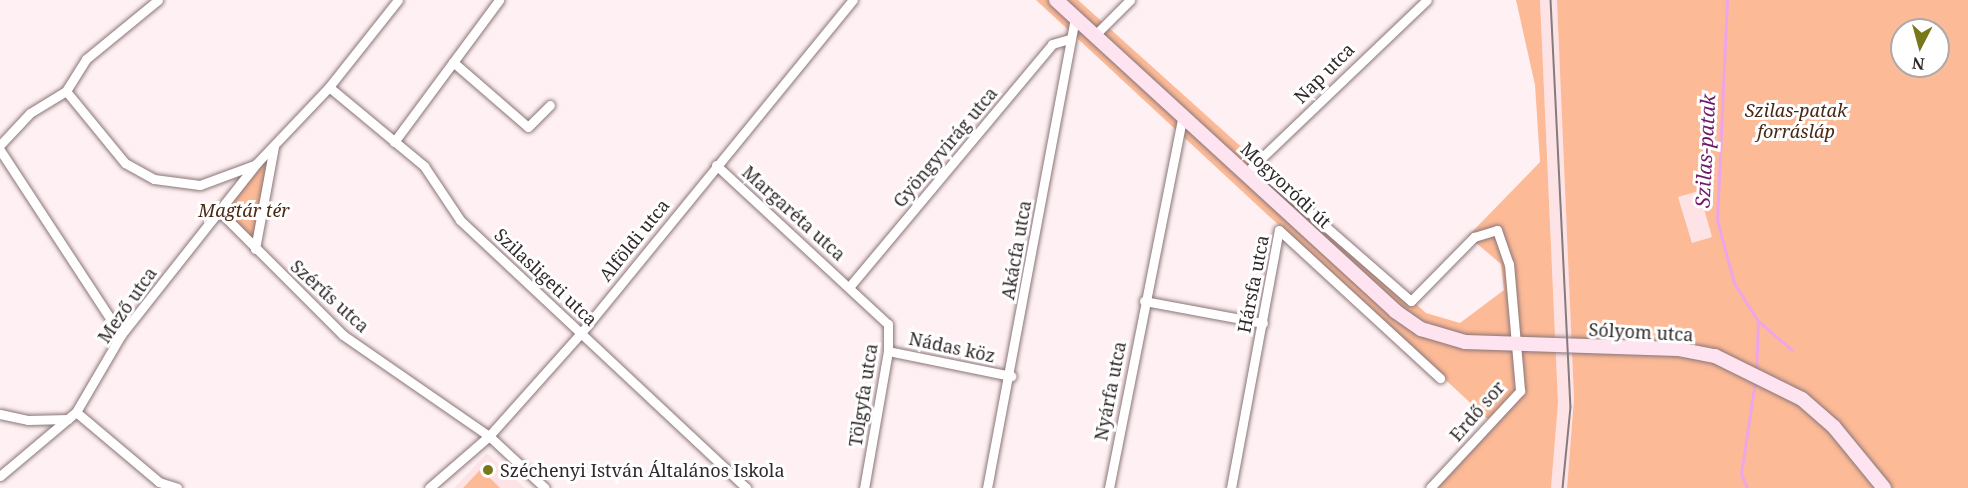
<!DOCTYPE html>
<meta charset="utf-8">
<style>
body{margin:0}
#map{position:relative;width:1968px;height:488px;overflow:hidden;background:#fff1f3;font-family:"Noto Serif",serif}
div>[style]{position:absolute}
.built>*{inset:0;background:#fde3e6}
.green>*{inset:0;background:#fcba97}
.stream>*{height:3px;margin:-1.5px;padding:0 1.5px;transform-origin:1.5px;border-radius:1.5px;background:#eea6e8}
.roads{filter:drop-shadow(0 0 2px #8a7578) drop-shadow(0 0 2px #8a7578)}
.street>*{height:9px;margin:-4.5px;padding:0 4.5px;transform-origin:4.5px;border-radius:4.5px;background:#fff}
.secondary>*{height:14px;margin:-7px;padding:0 7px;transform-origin:7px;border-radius:7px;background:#fde4f0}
.tram>*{height:1.5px;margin:-0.75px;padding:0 0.75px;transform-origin:0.75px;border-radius:0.75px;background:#857a7c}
.dots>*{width:16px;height:16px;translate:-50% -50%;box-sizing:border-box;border:3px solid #fff;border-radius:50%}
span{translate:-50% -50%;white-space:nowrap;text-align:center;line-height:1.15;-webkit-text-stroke:6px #fff;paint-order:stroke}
.street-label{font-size:18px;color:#31292a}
.park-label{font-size:18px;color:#4a2814;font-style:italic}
.poi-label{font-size:18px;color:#31292a}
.left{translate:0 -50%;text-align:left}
.water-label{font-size:20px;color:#6d1a6b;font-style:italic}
.north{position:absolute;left:1890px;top:18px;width:60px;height:60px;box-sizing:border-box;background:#fff;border:2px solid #ada9aa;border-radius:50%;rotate:186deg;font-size:16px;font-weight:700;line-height:24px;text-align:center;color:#31292a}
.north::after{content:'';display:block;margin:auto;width:21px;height:27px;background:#78771c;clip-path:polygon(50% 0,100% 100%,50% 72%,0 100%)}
</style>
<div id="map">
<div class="built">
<i style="clip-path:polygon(1540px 0,1557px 0,1559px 29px,1574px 399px,1567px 488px,1551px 488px,1558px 403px)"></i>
<i style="clip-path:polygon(1699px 191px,1713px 237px,1692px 243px,1678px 197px)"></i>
<i style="clip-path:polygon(487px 453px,525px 488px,454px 488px)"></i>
</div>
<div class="green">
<i style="clip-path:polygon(1036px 0,1078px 0,1426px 313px,1460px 323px,1504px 290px,1501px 264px,1468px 236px,1540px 162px,1535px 85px,1516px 0,1540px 0,1558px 403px,1551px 488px,1435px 488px,1492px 423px)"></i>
<i style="clip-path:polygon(evenodd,1557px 0,1968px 0,1968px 488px,1567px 488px,1574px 399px,1557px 0,1902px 30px,1938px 30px,1938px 66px,1902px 66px,1902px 30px,1557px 0,1699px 191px,1712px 237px,1692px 243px,1678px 197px,1699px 191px)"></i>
<i style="clip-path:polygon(274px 146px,255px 249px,219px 211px)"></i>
<i style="clip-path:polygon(481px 469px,500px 488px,463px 488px)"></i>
</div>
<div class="stream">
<i style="left:1727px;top:0;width:220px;rotate:92.6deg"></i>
<i style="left:1717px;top:220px;width:65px;rotate:74.9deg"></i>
<i style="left:1734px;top:283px;width:45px;rotate:57.7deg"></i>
<i style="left:1758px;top:321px;width:45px;rotate:40.5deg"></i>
<i style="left:1756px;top:371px;width:50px;rotate:-87.7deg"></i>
<i style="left:1747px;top:488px;width:15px;rotate:-113deg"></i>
<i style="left:1741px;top:474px;width:94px;rotate:-81.4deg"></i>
</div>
<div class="roads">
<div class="street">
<i style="left:1094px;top:36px;width:51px;rotate:-45deg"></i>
<i style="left:453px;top:62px;width:99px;rotate:40.9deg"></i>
<i style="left:528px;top:127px;width:31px;rotate:-45deg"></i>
<i style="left:329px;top:87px;width:124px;rotate:39.7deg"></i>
<i style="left:424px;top:166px;width:65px;rotate:56.3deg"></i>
<i style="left:460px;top:220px;width:392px;rotate:43.1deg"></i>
<i style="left:66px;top:91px;width:93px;rotate:50.7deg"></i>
<i style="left:125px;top:163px;width:33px;rotate:29deg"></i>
<i style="left:154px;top:179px;width:46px;rotate:7.4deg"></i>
<i style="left:200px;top:185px;width:58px;rotate:-20.3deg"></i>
<i style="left:394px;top:142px;width:177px;rotate:-53.5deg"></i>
<i style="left:0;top:145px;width:44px;rotate:-46.8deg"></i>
<i style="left:30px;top:113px;width:42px;rotate:-31.4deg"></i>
<i style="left:66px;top:91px;width:38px;rotate:-58deg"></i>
<i style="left:86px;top:59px;width:93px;rotate:-39.3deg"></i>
<i style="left:0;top:150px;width:221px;rotate:56.8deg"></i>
<i style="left:716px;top:165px;width:234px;rotate:42.8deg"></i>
<i style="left:888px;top:324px;width:27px;rotate:90deg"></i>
<i style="left:888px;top:351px;width:139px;rotate:99.9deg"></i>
<i style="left:1255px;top:165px;width:207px;rotate:41.1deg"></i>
<i style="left:1411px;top:301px;width:90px;rotate:-45.5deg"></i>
<i style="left:1474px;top:237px;width:24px;rotate:-17deg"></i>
<i style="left:1497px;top:230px;width:36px;rotate:71deg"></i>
<i style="left:1509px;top:264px;width:127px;rotate:85deg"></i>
<i style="left:1520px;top:391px;width:132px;rotate:132.9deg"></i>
<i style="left:1251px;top:168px;width:243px;rotate:-43.7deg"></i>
<i style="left:219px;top:211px;width:175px;rotate:45deg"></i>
<i style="left:343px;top:335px;width:178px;rotate:34.7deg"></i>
<i style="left:489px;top:436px;width:76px;rotate:42.9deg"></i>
<i style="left:1279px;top:230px;width:219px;rotate:42.6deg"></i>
<i style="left:255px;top:249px;width:105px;rotate:-79.5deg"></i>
<i style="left:850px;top:286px;width:315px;rotate:-50.1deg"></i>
<i style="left:1052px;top:44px;width:19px;rotate:-16deg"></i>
<i style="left:1144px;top:301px;width:121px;rotate:10.5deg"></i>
<i style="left:888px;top:351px;width:126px;rotate:11.5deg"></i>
<i style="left:76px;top:412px;width:109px;rotate:40.1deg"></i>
<i style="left:159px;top:482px;width:19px;rotate:18deg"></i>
<i style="left:0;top:414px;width:29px;rotate:12deg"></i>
<i style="left:28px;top:420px;width:40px;rotate:-1.4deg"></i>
<i style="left:0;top:476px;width:99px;rotate:-40.1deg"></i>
<i style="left:76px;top:412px;width:89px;rotate:-59.7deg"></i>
<i style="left:121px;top:335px;width:218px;rotate:-51.7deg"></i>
<i style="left:256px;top:164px;width:106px;rotate:-46.5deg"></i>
<i style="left:329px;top:87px;width:111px;rotate:-51.6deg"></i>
<i style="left:429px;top:488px;width:79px;rotate:-40.9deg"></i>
<i style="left:489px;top:436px;width:138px;rotate:-48.2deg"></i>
<i style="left:581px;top:333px;width:430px;rotate:-50.8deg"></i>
<i style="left:987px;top:488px;width:479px;rotate:-79.4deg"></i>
<i style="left:1109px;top:488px;width:380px;rotate:-78.8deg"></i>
<i style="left:1231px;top:488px;width:262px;rotate:-79.5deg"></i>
</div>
<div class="secondary">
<i style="left:1056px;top:0;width:460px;rotate:42.5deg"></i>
<i style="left:1395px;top:311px;width:32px;rotate:35deg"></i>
<i style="left:1421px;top:329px;width:46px;rotate:16.5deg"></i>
<i style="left:1465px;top:342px;width:213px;rotate:1.9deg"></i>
<i style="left:1678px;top:349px;width:38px;rotate:11deg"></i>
<i style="left:1715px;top:356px;width:97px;rotate:26.3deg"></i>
<i style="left:1802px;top:399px;width:43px;rotate:41.2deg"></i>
<i style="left:1834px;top:427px;width:79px;rotate:50.7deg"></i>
</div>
</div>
<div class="tram">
<i style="left:1551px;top:0;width:407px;rotate:87.2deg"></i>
<i style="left:1571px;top:407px;width:81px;rotate:95.6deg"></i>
</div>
<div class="dots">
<i style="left:488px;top:470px;background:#78771c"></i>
</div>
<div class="street-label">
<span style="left:1324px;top:73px;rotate:-45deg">Nap utca</span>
<span style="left:945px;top:147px;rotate:-50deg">Gyöngyvirág utca</span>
<span style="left:1286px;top:185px;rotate:43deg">Mogyoródi út</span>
<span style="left:794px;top:213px;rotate:42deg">Margaréta utca</span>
<span style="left:634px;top:240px;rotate:-51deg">Alföldi utca</span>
<span style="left:1016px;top:250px;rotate:-80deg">Akácfa utca</span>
<span style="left:546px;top:277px;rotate:43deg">Szilasligeti utca</span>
<span style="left:1253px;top:284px;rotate:-79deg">Hársfa utca</span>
<span style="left:330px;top:296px;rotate:42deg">Szérűs utca</span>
<span style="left:127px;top:305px;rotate:-55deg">Mező utca</span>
<span style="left:1641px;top:332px;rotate:3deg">Sólyom utca</span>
<span style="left:952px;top:347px;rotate:12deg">Nádas köz</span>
<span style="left:1110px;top:391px;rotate:-79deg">Nyárfa utca</span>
<span style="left:863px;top:395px;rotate:-81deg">Tölgyfa utca</span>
<span style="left:1477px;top:411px;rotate:-49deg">Erdő sor</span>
</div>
<div class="park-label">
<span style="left:1796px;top:121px">Szilas-patak<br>forrásláp</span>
<span style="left:244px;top:210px">Magtár tér</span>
</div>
<div class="poi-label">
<span class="left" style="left:500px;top:470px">Széchenyi István Általános Iskola</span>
</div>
<div class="water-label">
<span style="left:1705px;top:151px;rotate:-87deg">Szilas-patak</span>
</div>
<div class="north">N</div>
</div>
